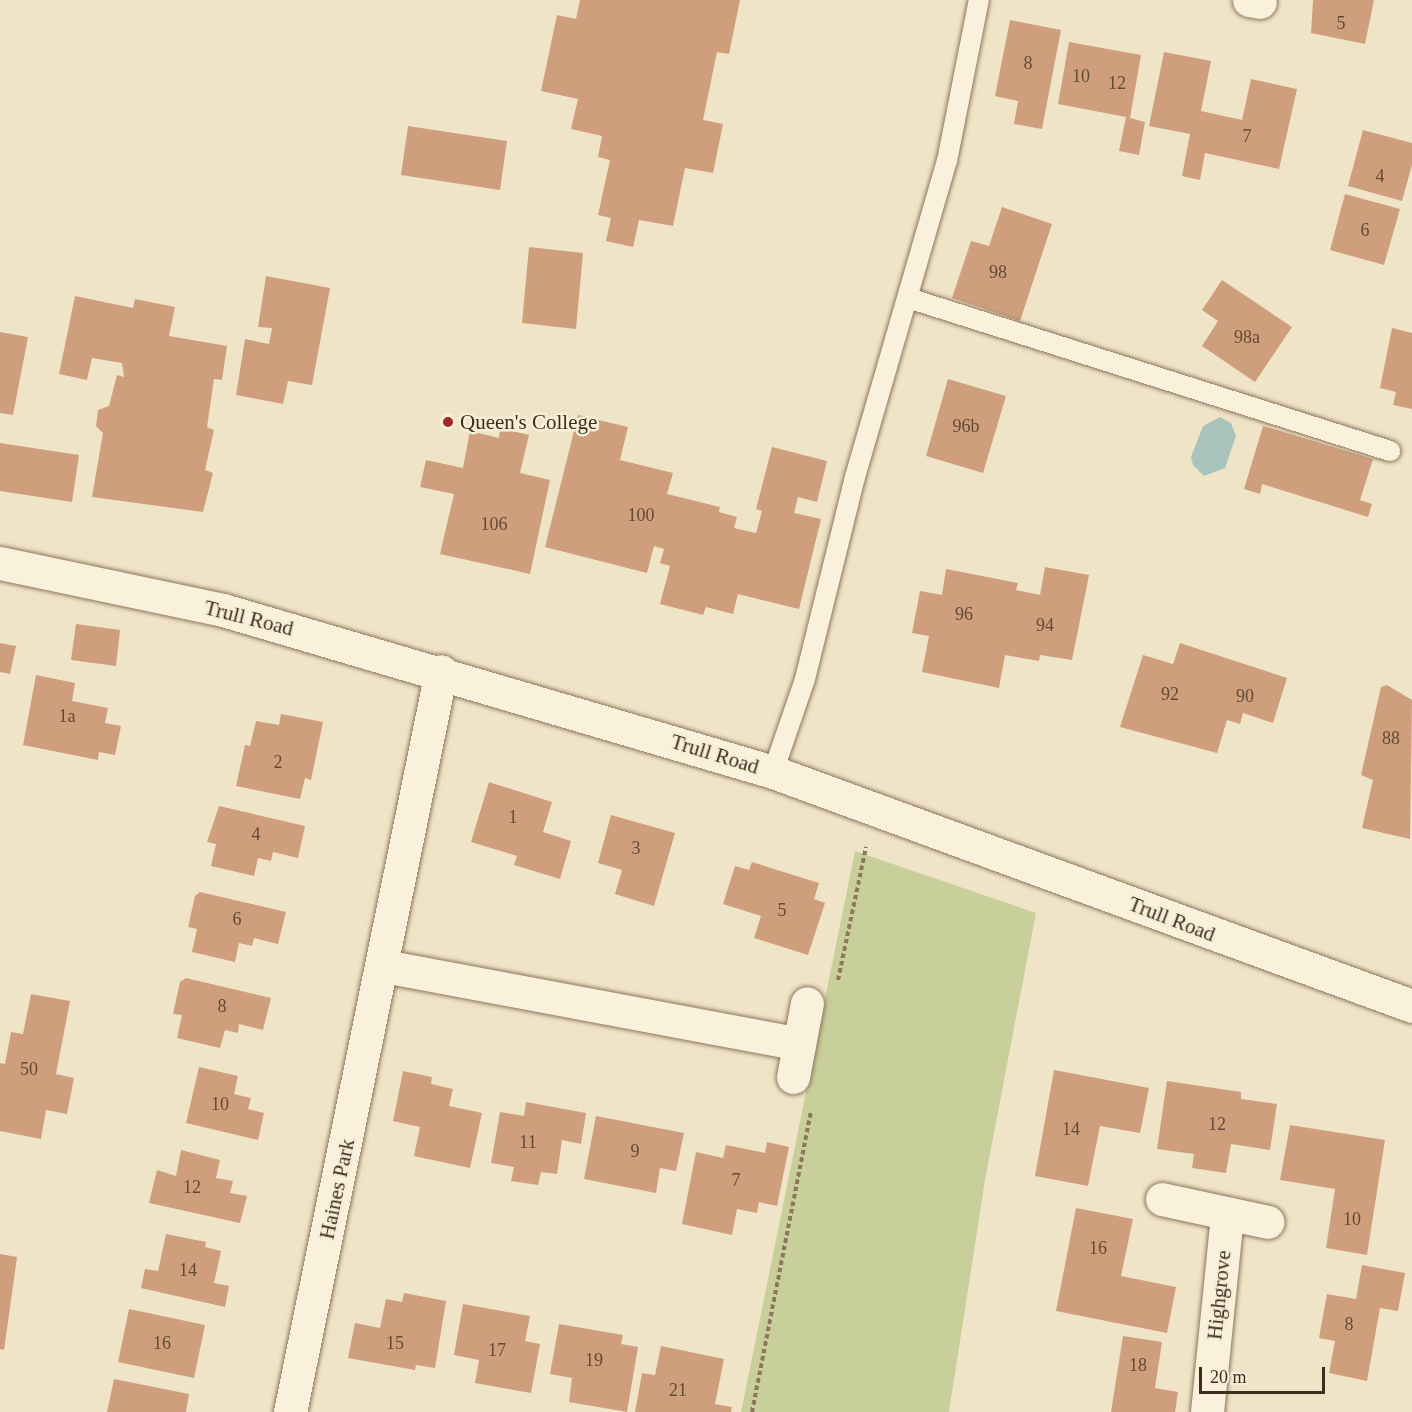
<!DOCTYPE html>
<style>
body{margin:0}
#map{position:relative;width:1412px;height:1412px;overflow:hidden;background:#f0e4c8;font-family:Georgia,serif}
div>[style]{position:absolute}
.green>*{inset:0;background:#c9cf9b}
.water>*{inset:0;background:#a9c4bc}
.building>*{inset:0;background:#cf9f7d}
.path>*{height:4px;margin-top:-2px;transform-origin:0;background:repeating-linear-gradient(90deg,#8d765c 0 4.5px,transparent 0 7.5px)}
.roads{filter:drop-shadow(0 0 2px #8d765c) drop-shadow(0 0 2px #8d765c)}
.service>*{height:20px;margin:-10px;padding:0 10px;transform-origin:10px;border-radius:10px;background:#faf1dc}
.minor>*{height:33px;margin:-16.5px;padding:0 16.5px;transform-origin:16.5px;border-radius:16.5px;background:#faf1dc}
.tertiary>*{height:33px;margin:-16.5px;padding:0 16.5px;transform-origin:16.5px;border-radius:16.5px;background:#faf1dc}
.dots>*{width:16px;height:16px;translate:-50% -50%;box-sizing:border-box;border:3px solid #f7eed8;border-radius:50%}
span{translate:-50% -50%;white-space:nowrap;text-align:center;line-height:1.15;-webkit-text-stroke:5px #f7eed8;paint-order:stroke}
.number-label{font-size:18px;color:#624a37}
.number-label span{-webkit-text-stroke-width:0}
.poi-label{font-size:21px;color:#3d2e20}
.left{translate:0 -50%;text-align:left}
.street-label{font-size:21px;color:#3d2e20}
.scale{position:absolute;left:1199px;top:1367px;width:126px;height:27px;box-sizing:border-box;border:3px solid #3d2e20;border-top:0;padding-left:8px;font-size:18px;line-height:21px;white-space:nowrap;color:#3d2e20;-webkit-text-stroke:4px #f7eed8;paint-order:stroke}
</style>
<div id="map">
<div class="green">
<i style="clip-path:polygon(855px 851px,1036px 913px,985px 1180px,949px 1412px,741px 1412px)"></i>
</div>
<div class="water">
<i style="clip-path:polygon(1220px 417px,1231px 423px,1236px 436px,1225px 468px,1204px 476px,1193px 465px,1191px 457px,1203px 426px)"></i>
</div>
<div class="building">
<i style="clip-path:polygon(580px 0,740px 0,729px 54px,717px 52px,703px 120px,723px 124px,713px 173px,685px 168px,673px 226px,639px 220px,633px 247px,606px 241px,611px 218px,598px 215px,610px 160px,598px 157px,602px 136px,571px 129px,578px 99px,541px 91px,557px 15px,576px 19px)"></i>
<i style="clip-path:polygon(1313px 0,1374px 0,1365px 44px,1311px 33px)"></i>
<i style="clip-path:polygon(1010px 20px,1061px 30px,1042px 129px,1014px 124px,1018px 101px,995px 96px)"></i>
<i style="clip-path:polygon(1069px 42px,1141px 55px,1130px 118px,1145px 122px,1139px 155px,1119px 151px,1126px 117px,1058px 104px)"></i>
<i style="clip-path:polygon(1164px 52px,1211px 61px,1201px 111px,1242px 120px,1251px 79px,1297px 89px,1279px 169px,1205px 153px,1200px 180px,1182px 176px,1190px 134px,1149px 126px)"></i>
<i style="clip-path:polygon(408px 126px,507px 141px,500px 190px,401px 175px)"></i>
<i style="clip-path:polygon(1363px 130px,1412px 143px,1412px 165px,1402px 201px,1348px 186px)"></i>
<i style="clip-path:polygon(1345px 194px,1400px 209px,1384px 265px,1330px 250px)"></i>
<i style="clip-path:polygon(1002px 207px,1052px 224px,1020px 321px,952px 298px,971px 241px,989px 246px)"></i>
<i style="clip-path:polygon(529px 247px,583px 253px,576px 329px,522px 323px)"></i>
<i style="clip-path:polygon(266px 276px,330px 288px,312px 385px,288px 381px,283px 404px,236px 395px,245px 339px,269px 344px,272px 328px,258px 327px)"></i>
<i style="clip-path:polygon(1222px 280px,1292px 327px,1255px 382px,1202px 346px,1218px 321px,1202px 310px)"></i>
<i style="clip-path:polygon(75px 296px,133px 308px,135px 299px,175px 307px,169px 336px,227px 346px,222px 380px,214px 379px,207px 427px,214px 430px,205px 470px,213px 473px,203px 512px,92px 497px,103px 433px,96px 426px,98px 410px,109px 406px,117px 375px,124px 377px,122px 363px,92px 358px,87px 380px,59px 374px)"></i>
<i style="clip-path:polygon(1392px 328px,1412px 333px,1412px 409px,1393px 405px,1396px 392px,1380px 388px)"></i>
<i style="clip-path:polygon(0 332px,28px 337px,13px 415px,0 413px)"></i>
<i style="clip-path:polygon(948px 379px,1006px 396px,983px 473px,926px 456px)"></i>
<i style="clip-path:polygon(578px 415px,628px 427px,620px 460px,673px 473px,667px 494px,720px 507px,719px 512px,737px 517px,734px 528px,756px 533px,762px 511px,756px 509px,772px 447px,827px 461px,817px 502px,798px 497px,794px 513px,821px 519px,799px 609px,738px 594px,733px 614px,706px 607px,703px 615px,660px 604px,670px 566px,660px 563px,664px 549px,654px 546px,647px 573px,545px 547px)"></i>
<i style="clip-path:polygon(1263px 426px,1373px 459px,1360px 500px,1372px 504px,1368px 517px,1262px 484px,1260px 494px,1244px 489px)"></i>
<i style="clip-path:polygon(500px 428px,529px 435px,520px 473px,550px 480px,530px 574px,440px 554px,454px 494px,420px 487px,426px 460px,463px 468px,470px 431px,499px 438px)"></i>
<i style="clip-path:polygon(0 443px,79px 455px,72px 502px,0 491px)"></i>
<i style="clip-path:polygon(1045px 567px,1089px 575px,1072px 660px,1040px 655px,1039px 661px,1005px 655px,999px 688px,922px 672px,929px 636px,912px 633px,920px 591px,942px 595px,946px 569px,1018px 583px,1016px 590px,1040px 595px)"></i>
<i style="clip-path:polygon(76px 624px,120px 630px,116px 666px,71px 660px)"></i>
<i style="clip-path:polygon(0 643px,16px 646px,10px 674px,0 672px)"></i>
<i style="clip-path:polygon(1180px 643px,1287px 678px,1273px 723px,1243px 713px,1240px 724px,1227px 720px,1217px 753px,1120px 727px,1143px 655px,1173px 664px)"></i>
<i style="clip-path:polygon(36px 675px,75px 683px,72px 701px,108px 708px,105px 723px,121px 726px,115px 755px,99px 752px,98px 760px,23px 745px)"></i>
<i style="clip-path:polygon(1387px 685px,1412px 700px,1410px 839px,1362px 828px,1373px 780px,1361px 775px,1381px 687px)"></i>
<i style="clip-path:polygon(281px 714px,323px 722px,311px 780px,305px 778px,300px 799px,236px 786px,245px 745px,250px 746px,256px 721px,279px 725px)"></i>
<i style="clip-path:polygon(489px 782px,552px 802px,543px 832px,571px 841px,560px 879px,514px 865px,517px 856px,471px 842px)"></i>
<i style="clip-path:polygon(219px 806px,305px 826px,298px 858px,273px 852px,271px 861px,258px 858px,254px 876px,211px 866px,216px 844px,207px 842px)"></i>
<i style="clip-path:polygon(611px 815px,675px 833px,654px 906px,615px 894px,622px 870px,598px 863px)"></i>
<i style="clip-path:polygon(752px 862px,819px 883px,814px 899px,825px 903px,808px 955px,754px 938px,761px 916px,723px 904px,735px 866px,749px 870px)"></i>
<i style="clip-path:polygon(200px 892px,286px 912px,278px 944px,254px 938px,252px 946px,239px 943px,235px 962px,192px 952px,197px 929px,188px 927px,195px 896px)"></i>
<i style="clip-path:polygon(186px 978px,271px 998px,263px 1030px,239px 1024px,238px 1033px,225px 1030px,220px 1048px,177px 1038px,182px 1015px,173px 1014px,180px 982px)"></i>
<i style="clip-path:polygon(31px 994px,70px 1001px,56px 1074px,74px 1078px,67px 1114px,46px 1110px,41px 1139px,0 1131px,0 1063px,5px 1064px,11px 1032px,23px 1034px)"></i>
<i style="clip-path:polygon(199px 1067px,238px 1076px,234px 1094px,251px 1098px,248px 1109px,264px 1113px,258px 1140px,186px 1123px)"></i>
<i style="clip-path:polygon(1054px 1070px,1149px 1088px,1140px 1133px,1100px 1126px,1088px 1186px,1035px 1176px)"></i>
<i style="clip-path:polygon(403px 1071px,432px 1077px,431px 1084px,453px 1089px,449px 1106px,482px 1113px,470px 1168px,414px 1156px,420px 1127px,393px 1121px)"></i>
<i style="clip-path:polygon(1167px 1081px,1241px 1092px,1241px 1099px,1277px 1104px,1270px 1150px,1231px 1144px,1226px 1173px,1192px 1168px,1194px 1154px,1157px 1149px)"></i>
<i style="clip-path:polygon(526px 1102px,586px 1113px,581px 1144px,562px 1140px,557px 1174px,541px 1172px,538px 1185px,511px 1181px,514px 1167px,491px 1163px,500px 1112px,524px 1116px)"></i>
<i style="clip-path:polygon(596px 1116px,684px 1133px,676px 1171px,660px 1168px,656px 1193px,584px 1179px)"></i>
<i style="clip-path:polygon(1290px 1125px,1385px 1140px,1367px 1255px,1326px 1248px,1335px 1189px,1280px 1180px)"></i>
<i style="clip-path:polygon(767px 1142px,789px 1147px,777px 1206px,759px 1202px,757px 1213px,737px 1209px,732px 1235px,682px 1224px,696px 1152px,723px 1158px,726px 1145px,765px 1153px)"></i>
<i style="clip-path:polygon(181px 1150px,220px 1160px,216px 1178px,233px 1181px,230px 1193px,247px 1196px,240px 1223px,149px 1203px,157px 1170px,176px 1176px)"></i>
<i style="clip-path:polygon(1076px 1208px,1133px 1219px,1121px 1276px,1176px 1287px,1167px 1333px,1056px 1311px)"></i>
<i style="clip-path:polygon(166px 1234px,206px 1242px,205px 1247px,221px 1251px,214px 1283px,229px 1286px,225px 1307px,141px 1288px,145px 1269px,158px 1271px)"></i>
<i style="clip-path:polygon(0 1254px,17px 1257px,4px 1350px,0 1349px)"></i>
<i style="clip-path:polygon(1362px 1265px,1405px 1273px,1398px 1311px,1380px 1308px,1367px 1381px,1329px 1373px,1335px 1341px,1319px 1338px,1327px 1294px,1356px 1299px)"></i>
<i style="clip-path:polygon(404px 1293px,446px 1301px,435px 1368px,416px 1365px,415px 1370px,348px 1358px,355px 1323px,380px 1328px,386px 1299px,402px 1302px)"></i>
<i style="clip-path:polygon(463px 1304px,530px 1316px,525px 1341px,540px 1344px,531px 1393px,475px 1383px,479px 1360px,454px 1355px)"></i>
<i style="clip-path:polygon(129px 1309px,205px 1325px,194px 1378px,118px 1362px)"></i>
<i style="clip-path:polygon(559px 1324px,623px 1335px,621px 1344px,638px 1347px,627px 1412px,569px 1402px,572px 1378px,550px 1374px)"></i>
<i style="clip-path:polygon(1123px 1336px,1162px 1342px,1155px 1388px,1178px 1392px,1175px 1412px,1111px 1412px)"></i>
<i style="clip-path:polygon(661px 1346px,724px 1359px,715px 1404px,732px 1407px,731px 1412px,635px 1412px,642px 1373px,655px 1375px)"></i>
<i style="clip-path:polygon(114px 1379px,189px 1394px,186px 1412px,107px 1412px)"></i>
</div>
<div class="path">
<i style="left:838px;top:980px;width:136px;rotate:-78.1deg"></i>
<i style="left:752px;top:1412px;width:307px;rotate:-78.9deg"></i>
</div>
<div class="roads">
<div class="service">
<i style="left:908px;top:298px;width:506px;rotate:17.61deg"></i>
<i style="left:773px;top:772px;width:98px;rotate:-71deg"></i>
<i style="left:805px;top:679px;width:208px;rotate:-76.1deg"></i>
<i style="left:855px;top:477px;width:329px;rotate:-73.8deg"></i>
<i style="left:947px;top:161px;width:164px;rotate:-78.8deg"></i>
</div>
<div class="minor">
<i style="left:1249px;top:0;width:11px;rotate:10deg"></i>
<i style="left:384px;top:966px;width:422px;rotate:10.6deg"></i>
<i style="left:793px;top:1077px;width:75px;rotate:-79.3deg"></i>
<i style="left:1162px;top:1199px;width:108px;rotate:12.2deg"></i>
<i style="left:290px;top:1412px;width:756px;rotate:-78.48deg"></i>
<i style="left:1207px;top:1412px;width:199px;rotate:-84.2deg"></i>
</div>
<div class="tertiary">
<i style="left:0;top:563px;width:228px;rotate:11.9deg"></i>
<i style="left:223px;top:610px;width:573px;rotate:16.41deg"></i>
<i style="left:773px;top:772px;width:680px;rotate:20.11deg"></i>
</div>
</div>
<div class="dots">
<i style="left:448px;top:422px;background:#9e2a2b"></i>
</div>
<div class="number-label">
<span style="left:1341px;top:23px">5</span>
<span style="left:1028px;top:63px">8</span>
<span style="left:1081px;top:76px">10</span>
<span style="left:1117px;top:83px">12</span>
<span style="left:1247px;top:136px">7</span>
<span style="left:1380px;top:176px">4</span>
<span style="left:1365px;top:230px">6</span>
<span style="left:998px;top:272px">98</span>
<span style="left:1247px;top:337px">98a</span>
<span style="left:966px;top:426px">96b</span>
<span style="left:641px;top:515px">100</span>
<span style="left:494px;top:524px">106</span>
<span style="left:964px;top:614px">96</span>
<span style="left:1045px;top:625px">94</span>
<span style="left:1170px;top:694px">92</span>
<span style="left:1245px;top:696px">90</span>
<span style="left:67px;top:716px">1a</span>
<span style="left:1391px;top:738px">88</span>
<span style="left:278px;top:762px">2</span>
<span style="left:513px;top:817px">1</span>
<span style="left:256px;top:834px">4</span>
<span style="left:636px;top:848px">3</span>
<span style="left:782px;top:910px">5</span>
<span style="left:237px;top:919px">6</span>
<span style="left:222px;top:1006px">8</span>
<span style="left:29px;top:1069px">50</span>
<span style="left:220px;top:1104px">10</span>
<span style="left:1217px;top:1124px">12</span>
<span style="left:1071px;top:1129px">14</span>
<span style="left:528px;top:1142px">11</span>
<span style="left:635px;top:1151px">9</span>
<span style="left:736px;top:1180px">7</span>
<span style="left:192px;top:1187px">12</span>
<span style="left:1352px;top:1219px">10</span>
<span style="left:1098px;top:1248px">16</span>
<span style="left:188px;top:1270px">14</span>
<span style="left:1349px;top:1324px">8</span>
<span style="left:162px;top:1343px">16</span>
<span style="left:395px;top:1343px">15</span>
<span style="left:497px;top:1350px">17</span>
<span style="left:594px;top:1360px">19</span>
<span style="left:1138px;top:1365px">18</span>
<span style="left:678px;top:1390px">21</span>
</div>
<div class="poi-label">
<span class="left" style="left:460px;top:422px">Queen's College</span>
</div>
<div class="street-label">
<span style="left:249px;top:618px;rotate:14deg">Trull Road</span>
<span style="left:715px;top:754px;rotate:17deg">Trull Road</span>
<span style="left:1172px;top:919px;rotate:21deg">Trull Road</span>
<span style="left:337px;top:1189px;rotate:-78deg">Haines Park</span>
<span style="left:1219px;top:1295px;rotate:-84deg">Highgrove</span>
</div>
<div class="scale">20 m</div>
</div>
